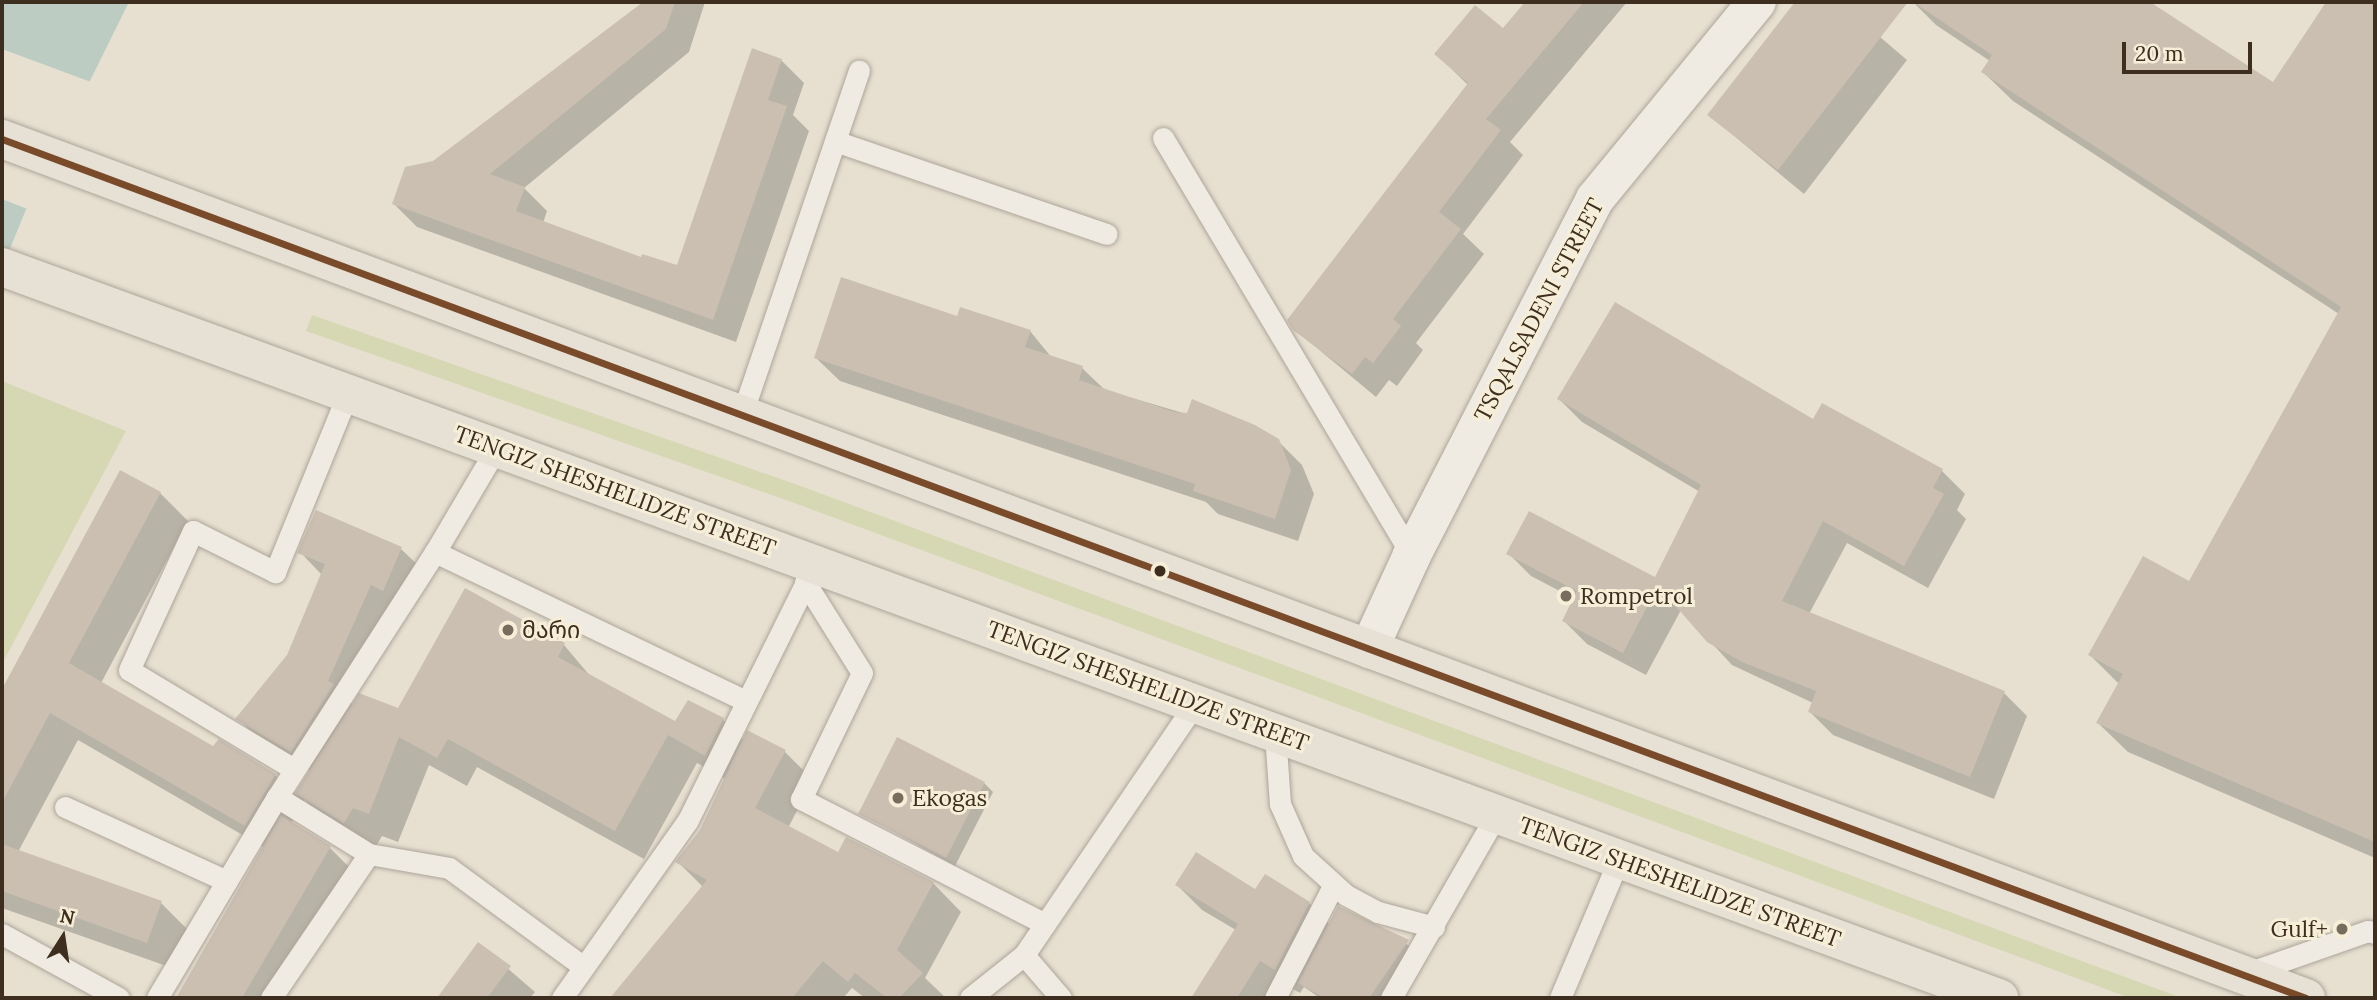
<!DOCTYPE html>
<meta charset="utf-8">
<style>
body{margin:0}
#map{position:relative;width:2377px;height:1000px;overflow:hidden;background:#e7e0d1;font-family:Lora,"Noto Sans Georgian",serif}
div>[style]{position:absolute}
.green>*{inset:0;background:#d6d7b3}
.water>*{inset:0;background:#bcccc2}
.pier>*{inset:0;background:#e7e0d1}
.shadow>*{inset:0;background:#0003}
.building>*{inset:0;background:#cbbfb2}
.roads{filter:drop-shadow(0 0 2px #ada599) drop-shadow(0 0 2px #ada599)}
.lane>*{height:21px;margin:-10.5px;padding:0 10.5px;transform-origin:10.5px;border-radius:10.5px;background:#efebe3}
.street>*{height:38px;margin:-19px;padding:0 19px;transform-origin:19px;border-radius:19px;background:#efebe3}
.primary>*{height:38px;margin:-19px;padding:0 19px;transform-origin:19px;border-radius:19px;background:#e6e1d4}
.bus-1>*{height:7px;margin:-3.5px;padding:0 3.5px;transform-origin:3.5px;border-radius:3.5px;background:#7a4b2a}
.dots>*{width:19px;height:19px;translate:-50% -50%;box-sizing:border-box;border:4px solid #f7eed8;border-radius:50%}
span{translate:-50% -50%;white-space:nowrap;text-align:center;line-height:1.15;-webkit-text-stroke:6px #f7eed8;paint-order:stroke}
.street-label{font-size:23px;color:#3d2e20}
.poi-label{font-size:23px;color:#3d2e20}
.left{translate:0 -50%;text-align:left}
.right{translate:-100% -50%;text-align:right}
.frame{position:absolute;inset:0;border:4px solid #3d2e20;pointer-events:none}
.north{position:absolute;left:28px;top:902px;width:70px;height:70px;-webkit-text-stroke:5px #f7eed8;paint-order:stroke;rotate:12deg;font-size:19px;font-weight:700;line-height:28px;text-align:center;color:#3d2e20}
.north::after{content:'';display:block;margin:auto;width:24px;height:32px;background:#3d2e20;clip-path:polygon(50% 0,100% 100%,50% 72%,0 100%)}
.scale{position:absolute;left:2122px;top:42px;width:130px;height:32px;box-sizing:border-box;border:4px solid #3d2e20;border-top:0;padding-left:9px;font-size:21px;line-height:24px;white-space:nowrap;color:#3d2e20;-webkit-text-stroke:5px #f7eed8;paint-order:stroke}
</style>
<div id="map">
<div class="green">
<i style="clip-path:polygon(312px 315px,795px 484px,2182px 998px,2130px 998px,789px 501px,306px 331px)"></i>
<i style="clip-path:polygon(2px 381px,126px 431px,2px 664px)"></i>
</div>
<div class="water">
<i style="clip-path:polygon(2px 2px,129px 2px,25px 212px,2px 268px)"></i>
</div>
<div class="pier">
<i style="clip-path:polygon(2px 49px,91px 82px,30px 210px,2px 199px)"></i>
</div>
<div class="shadow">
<i style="clip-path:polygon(646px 2px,705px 2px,689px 52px,524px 188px,547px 211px,543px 223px,642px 260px,678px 268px,781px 60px,804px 83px,793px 115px,809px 131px,736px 342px,417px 227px,394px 204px,433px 163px)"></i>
<i style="clip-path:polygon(1527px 2px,1627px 2px,1510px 142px,1523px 155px,1463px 234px,1484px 254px,1416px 343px,1423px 350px,1397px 386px,1389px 380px,1376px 397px,1294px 329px,1468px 85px,1436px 54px,1503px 31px)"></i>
<i style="clip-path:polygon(1797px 2px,1839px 2px,1907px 60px,1804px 194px,1709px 115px)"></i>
<i style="clip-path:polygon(1913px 2px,2147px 2px,2274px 84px,2328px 2px,2375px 2px,2375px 858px,2128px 752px,2098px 723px,2119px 684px,2090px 655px,2190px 583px,2339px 314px,2013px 101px,1983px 72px,1990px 61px,1936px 25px)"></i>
<i style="clip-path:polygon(958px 318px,1030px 331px,1052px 358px,1082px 368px,1105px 390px,1278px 441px,1302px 465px,1314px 494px,1298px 541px,1218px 514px,1206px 502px,840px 381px,816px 358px)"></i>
<i style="clip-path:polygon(1559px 399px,1814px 422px,1823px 405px,1942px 471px,1965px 494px,1957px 510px,1966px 519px,1928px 588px,1847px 543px,1809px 614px,2004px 693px,2027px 716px,1994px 799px,1833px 735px,1810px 712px,1813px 703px,1732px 665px,1681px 610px,1646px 675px,1587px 644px,1564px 621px,1575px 599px,1531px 576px,1508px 553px,1655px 579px,1700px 492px,1582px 422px)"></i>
<i style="clip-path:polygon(121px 472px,160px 493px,188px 521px,101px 683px,214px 748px,275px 775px,296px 795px,311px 771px,260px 741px,238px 718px,288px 655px,322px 575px,300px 552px,401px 549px,424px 571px,394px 607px,351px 703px,354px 705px,399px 711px,465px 591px,564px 645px,591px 677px,676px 723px,723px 720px,744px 741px,785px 752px,813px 780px,788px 828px,839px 855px,933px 883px,961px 912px,925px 978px,946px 998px,865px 998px,852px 988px,843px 998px,612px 998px,703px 887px,677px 861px,701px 831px,726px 779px,697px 763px,644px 859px,477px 767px,467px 786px,429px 765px,398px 842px,382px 836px,373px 851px,326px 822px,305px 800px,291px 823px,329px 847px,354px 872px,281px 998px,177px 998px,265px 848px,78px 740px,18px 852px,161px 903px,189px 931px,175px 969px,2px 908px,2px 693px)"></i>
<i style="clip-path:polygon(984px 783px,993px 792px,955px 866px,860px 813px)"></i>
<i style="clip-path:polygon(1177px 885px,1255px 891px,1309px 903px,1330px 925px,1339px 908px,1417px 950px,1385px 998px,1320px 998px,1304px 987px,1300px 993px,1286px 985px,1277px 998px,1198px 998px,1195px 995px,1236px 930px,1202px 910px)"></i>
<i style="clip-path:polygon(479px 944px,535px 992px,530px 998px,439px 998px)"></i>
</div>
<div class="building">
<i style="clip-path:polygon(643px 2px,675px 2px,666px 29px,490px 174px,525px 187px,516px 211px,641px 257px,642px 254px,677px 265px,752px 48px,782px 59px,768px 100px,787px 106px,713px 320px,392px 204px,405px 167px,433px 161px)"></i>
<i style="clip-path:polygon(1525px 2px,1584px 2px,1486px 119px,1501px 130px,1439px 212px,1461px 229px,1393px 319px,1401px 326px,1373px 363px,1365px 357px,1352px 374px,1293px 330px,1287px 320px,1468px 83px,1434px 54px,1475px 5px,1503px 28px)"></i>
<i style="clip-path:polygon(1795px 2px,1908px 2px,1778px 170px,1707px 115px)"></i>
<i style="clip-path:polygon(1913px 2px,2150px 2px,2273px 82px,2326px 2px,2375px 2px,2375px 842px,2096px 723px,2123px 674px,2088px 655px,2143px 556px,2189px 581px,2341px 307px,1981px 72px,1992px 55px)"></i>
<i style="clip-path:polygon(841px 277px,957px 316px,960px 307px,1031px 330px,1025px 347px,1083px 366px,1079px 380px,1174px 412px,1187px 413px,1192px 399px,1255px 425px,1279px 439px,1291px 470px,1275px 519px,1193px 491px,1195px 484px,814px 358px)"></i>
<i style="clip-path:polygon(1615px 302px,1813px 419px,1822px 403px,1943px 469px,1933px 488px,1944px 494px,1904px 566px,1823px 521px,1782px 601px,2005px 691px,1970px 777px,1808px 712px,1816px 691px,1742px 662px,1707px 642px,1658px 586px,1623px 653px,1562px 621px,1577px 591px,1506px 554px,1529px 511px,1655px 577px,1701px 485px,1557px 399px)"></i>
<i style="clip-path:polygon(120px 470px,161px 492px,69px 663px,213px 746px,219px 739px,276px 774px,245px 826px,50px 713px,2px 803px,2px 689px)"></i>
<i style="clip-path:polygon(316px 510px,402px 547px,383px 591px,371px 585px,328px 681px,334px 684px,291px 752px,235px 719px,287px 655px,325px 564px,297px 553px)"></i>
<i style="clip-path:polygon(465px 588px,565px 643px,558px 657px,675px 721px,688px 700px,724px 718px,705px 756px,668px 735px,615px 831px,448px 739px,437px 758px,399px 737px,369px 814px,353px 808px,344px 823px,295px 793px,359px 693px,398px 708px)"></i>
<i style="clip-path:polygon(747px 730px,786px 750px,755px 808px,838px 852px,846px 837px,934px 882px,897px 950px,923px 973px,899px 998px,887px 998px,855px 973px,848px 982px,823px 961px,792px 998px,610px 998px,707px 880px,675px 862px,700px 830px)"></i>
<i style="clip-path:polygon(897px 737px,985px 782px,946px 858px,858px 814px)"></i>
<i style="clip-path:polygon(281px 815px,331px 846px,242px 998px,176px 998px)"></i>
<i style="clip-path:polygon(2px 844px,162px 901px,147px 943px,2px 891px)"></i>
<i style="clip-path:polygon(1196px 852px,1255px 889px,1265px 874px,1310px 902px,1275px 970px,1260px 961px,1237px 998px,1191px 998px,1238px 924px,1175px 885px)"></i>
<i style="clip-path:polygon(1338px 906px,1409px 940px,1369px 998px,1324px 998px,1298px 983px)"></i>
<i style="clip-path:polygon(478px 942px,511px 966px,487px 998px,437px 998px)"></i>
</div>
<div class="roads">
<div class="lane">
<i style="left:1163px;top:138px;width:486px;rotate:59.2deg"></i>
<i style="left:835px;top:141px;width:287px;rotate:18.9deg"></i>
<i style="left:741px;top:417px;width:366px;rotate:-71.2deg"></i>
<i style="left:435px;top:552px;width:345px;rotate:25.6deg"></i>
<i style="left:805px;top:582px;width:107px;rotate:57.9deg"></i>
<i style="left:862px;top:673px;width:140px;rotate:115.8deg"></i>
<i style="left:801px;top:799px;width:274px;rotate:27.1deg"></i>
<i style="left:1275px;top:733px;width:71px;rotate:86deg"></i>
<i style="left:1280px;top:804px;width:57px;rotate:66.1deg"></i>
<i style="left:1303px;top:856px;width:58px;rotate:42.2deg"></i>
<i style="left:1346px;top:895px;width:36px;rotate:28deg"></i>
<i style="left:1378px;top:912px;width:58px;rotate:15deg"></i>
<i style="left:294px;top:769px;width:192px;rotate:-149deg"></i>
<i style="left:129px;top:670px;width:153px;rotate:-65.3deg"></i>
<i style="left:193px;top:531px;width:92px;rotate:26.6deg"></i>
<i style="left:275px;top:572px;width:193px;rotate:-67.8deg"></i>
<i style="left:277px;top:797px;width:108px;rotate:31.8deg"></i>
<i style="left:369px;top:854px;width:81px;rotate:9.9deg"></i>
<i style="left:449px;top:868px;width:167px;rotate:36.3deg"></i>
<i style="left:65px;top:807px;width:178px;rotate:24.6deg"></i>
<i style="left:2px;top:934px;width:133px;rotate:28.7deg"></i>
<i style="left:2245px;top:974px;width:130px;rotate:-19.3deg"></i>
<i style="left:2368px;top:931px;width:7px;rotate:16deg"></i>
<i style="left:157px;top:998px;width:234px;rotate:-59.2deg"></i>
<i style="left:277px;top:797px;width:292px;rotate:-57.2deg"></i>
<i style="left:435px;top:552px;width:122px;rotate:-59.4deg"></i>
<i style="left:271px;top:998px;width:174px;rotate:-55.8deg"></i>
<i style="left:562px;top:998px;width:218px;rotate:-54.7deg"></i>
<i style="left:688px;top:820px;width:277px;rotate:-63.6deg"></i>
<i style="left:970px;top:998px;width:69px;rotate:-38.5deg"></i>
<i style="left:1061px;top:998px;width:57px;rotate:-130.7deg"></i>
<i style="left:1024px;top:955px;width:305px;rotate:-55.8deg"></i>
<i style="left:1275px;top:998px;width:128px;rotate:-62.6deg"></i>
<i style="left:1391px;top:998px;width:212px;rotate:-60.1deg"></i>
<i style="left:1560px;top:998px;width:151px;rotate:-67deg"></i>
</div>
<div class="street">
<i style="left:1369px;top:649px;width:103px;rotate:-65.4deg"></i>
<i style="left:1412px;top:555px;width:400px;rotate:-62.8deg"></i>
<i style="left:1595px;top:199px;width:255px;rotate:-50.6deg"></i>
</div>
<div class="primary">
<i style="left:2px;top:139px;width:2459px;rotate:20.45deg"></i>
<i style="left:2px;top:267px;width:2127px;rotate:20.11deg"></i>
</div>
</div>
<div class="bus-1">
<i style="left:2px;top:139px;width:2459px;rotate:20.45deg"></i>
</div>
<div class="dots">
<i style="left:1160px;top:571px;background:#3d2e20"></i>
<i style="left:1566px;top:596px;background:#786c5e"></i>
<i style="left:508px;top:630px;background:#786c5e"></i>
<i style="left:898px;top:798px;background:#786c5e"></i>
<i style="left:2342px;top:929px;background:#786c5e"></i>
</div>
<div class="street-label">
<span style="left:1539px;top:310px;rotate:-62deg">TSQALSADENI STREET</span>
<span style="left:615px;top:491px;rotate:20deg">TENGIZ SHESHELIDZE STREET</span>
<span style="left:1148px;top:686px;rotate:20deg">TENGIZ SHESHELIDZE STREET</span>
<span style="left:1680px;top:882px;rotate:20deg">TENGIZ SHESHELIDZE STREET</span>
</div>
<div class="poi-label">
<span class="left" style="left:1580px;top:596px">Rompetrol</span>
<span class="left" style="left:522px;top:630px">მარი</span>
<span class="left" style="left:912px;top:798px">Ekogas</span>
<span class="right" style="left:2328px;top:929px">Gulf+</span>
</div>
<div class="frame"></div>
<div class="north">N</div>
<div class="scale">20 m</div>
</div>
